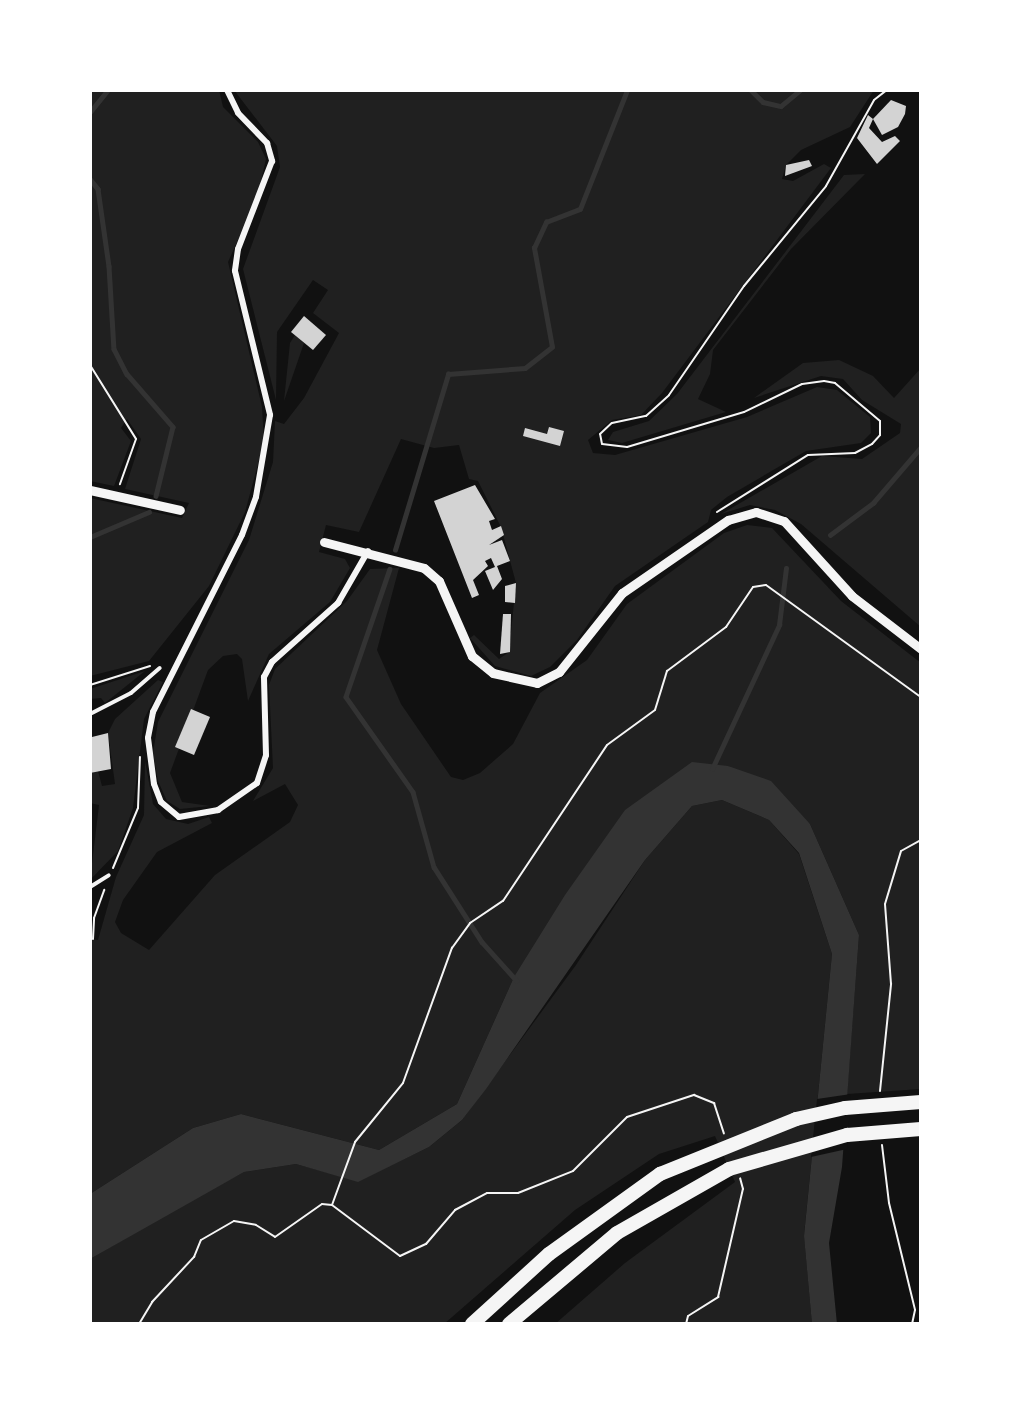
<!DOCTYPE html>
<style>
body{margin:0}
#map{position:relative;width:1011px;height:1414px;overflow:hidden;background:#111;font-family:Manrope,sans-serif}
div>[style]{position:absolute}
.green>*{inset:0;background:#202020}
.water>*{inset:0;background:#333}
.pier>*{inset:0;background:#111}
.stream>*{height:4.5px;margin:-2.25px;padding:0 2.25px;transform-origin:2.25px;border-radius:2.25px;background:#333}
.building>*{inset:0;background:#d3d3d3}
.path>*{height:2px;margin:-1px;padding:0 1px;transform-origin:1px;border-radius:1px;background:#f5f5f5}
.service>*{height:4px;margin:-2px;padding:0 2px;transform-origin:2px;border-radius:2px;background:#f5f5f5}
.minor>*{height:6px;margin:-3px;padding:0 3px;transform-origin:3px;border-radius:3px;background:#f5f5f5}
.tertiary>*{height:9px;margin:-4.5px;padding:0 4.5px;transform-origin:4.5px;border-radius:4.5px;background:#f5f5f5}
.motorway>*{height:14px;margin:-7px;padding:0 7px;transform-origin:7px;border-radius:7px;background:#f5f5f5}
span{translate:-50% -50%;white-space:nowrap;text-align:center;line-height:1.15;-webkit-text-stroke:6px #fff;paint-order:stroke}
.frame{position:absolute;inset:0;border:92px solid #fff;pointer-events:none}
</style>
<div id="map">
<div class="green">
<i style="clip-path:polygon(90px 90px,219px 90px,223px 107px,258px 142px,266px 159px,257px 198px,228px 262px,262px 407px,264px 442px,245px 512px,209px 586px,149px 661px,90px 676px,90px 498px,182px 518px,189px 503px,125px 489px,141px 439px,127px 419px,121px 428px,131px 441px,114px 486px,90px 481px)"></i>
<i style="clip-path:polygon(234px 90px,874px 90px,850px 127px,801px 150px,786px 165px,782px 179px,793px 181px,824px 164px,831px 168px,662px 393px,641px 415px,612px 420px,588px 440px,593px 453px,615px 455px,747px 417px,817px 387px,837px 390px,870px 417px,871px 433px,861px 443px,806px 451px,727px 497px,711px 510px,708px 522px,615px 586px,577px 640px,550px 667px,531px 676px,495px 666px,470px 638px,474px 635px,499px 659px,509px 652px,516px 583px,501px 527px,478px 481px,469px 479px,459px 445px,434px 448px,401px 439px,359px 532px,326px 525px,319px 552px,345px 559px,350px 568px,330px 602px,269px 654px,248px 701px,242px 659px,237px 654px,223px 656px,208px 670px,170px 773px,182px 802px,210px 806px,180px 809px,167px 801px,158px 781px,153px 753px,158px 722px,249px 540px,273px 462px,275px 421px,284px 424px,304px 398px,339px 333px,313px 313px,328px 290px,313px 280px,277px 332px,276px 400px,243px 269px,280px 167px,277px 146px)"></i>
<i style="clip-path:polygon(865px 174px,791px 249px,713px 350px,710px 374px,698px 399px,726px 412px,622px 443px,608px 440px,613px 432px,649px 421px,677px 394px,844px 175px)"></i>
<i style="clip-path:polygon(295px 335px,304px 343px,284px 401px,290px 343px)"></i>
<i style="clip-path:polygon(839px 360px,873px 376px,894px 398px,921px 368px,921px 627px,801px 524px,775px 510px,750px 505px,721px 514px,822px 456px,862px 459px,900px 433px,901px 424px,862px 400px,843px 379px,821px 376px,754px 398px,803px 363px)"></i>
<i style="clip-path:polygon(747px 525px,772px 528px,841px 601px,921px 663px,921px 1089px,847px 1094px,859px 935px,810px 824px,728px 766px,514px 977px,457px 1104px,379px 1150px,241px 1114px,193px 1128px,90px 1194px,90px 939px,98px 940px,116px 877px,144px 815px,145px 761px,153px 804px,166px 819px,188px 824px,209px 817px,212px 823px,157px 852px,123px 900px,115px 922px,121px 933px,149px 950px,215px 875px,290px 822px,298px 805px,285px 784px,253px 801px,273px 768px,269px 685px,275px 669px,347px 601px,370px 569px,399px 568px,377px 650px,401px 704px,451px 777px,463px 780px,480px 773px,513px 744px,540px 693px,587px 660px,627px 604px,724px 533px)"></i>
<i style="clip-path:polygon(145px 671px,105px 703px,101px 698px,90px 699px,90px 689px)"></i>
<i style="clip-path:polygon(158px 680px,163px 682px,144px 719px,133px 808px,118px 851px,90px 880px,99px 805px,90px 803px,91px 773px,98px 771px,102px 786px,115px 784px,108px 733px,115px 719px)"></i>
<i style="clip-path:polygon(722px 800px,769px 820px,799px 854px,832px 954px,804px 1235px,812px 1324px,555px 1324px,625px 1263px,735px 1182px,715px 1136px,659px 1154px,575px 1210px,444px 1324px,90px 1324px,90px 1259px,195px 1198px,244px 1172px,296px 1164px,358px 1181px,429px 1147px,462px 1120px,576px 965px,645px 860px,692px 806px)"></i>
</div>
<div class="water">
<i style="clip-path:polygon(692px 762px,728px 766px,771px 781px,810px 824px,859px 935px,842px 1167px,829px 1243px,837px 1324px,812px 1324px,804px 1236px,832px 954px,799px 853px,769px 820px,722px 800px,692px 806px,645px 860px,486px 1089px,462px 1120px,429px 1147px,358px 1182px,296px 1164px,244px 1172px,90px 1259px,90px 1194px,193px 1128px,241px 1114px,379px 1150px,457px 1104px,514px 977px,565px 895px,625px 810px)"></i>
</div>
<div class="pier">
<i style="clip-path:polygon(851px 1094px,847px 1149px,811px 1157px,817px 1099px)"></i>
</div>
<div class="stream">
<i style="left:751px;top:90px;width:17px;rotate:45deg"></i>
<i style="left:763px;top:102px;width:18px;rotate:13deg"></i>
<i style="left:781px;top:106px;width:25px;rotate:-40deg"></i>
<i style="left:90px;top:112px;width:28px;rotate:-51deg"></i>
<i style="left:90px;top:179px;width:13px;rotate:51deg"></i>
<i style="left:98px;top:189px;width:78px;rotate:81.9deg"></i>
<i style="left:109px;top:266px;width:83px;rotate:86.6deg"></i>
<i style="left:114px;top:349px;width:28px;rotate:63deg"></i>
<i style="left:127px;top:374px;width:70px;rotate:49deg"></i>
<i style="left:173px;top:427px;width:71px;rotate:103.8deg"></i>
<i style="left:830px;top:535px;width:54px;rotate:-36.7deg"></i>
<i style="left:873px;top:503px;width:74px;rotate:-49.4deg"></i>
<i style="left:90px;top:537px;width:64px;rotate:-23deg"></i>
<i style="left:395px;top:550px;width:184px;rotate:-73.2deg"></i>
<i style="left:448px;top:374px;width:77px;rotate:-4.5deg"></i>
<i style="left:525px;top:368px;width:34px;rotate:-38deg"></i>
<i style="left:552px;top:347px;width:101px;rotate:-100.3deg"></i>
<i style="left:534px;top:248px;width:29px;rotate:-65deg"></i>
<i style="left:546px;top:222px;width:36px;rotate:-21deg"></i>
<i style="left:580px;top:209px;width:128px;rotate:-68.4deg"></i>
<i style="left:390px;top:569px;width:135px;rotate:109deg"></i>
<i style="left:346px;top:697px;width:116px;rotate:54.8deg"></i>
<i style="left:413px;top:792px;width:78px;rotate:74.4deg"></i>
<i style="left:434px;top:867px;width:89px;rotate:57.4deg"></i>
<i style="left:482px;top:942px;width:52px;rotate:48.1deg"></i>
<i style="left:712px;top:769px;width:159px;rotate:-65deg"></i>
<i style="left:779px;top:625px;width:57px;rotate:-83deg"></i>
</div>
<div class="building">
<i style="clip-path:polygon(891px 100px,906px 106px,905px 114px,898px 127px,882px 135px,873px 119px)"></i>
<i style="clip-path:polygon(868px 115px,873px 119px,869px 128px,882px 142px,895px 136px,900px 141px,877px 164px,857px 138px)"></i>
<i style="clip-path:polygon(809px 160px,812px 166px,785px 176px,786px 165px)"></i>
<i style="clip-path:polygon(304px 316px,326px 335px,313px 350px,291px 332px)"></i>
<i style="clip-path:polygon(549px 427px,564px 431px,560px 446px,523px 436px,525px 428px,547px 434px)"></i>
<i style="clip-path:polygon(475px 485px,495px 519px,489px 521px,492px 530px,501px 526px,504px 535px,489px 545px,502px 540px,510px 561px,497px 566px,502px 579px,493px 590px,485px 571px,495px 567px,491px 558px,485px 561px,488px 566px,473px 580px,479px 595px,472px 598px,434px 501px)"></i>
<i style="clip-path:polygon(516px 583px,515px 603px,505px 602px,505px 586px)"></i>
<i style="clip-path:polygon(503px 614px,511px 614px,510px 652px,500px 654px)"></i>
<i style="clip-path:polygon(191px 709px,210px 717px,194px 755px,175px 747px)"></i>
<i style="clip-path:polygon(90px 731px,92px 737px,108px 733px,111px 769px,90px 773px)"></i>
</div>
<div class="path">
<i style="left:90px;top:365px;width:87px;rotate:58.1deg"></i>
<i style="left:136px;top:439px;width:48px;rotate:109.6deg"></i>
<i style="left:717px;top:512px;width:107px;rotate:-32.1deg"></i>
<i style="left:808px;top:455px;width:47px;rotate:-2.4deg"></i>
<i style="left:855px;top:453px;width:19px;rotate:-28deg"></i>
<i style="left:872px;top:444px;width:12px;rotate:-48deg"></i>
<i style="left:880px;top:435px;width:14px;rotate:-90deg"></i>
<i style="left:880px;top:421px;width:59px;rotate:-139.8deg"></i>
<i style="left:835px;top:383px;width:11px;rotate:-170deg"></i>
<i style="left:824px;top:381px;width:22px;rotate:172deg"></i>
<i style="left:802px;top:384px;width:64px;rotate:154.2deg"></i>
<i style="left:744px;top:412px;width:122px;rotate:163.3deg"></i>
<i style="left:627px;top:447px;width:25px;rotate:-173deg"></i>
<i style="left:602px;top:444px;width:10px;rotate:-101deg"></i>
<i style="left:600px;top:434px;width:16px;rotate:-43deg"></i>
<i style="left:612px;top:423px;width:35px;rotate:-12deg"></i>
<i style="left:646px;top:416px;width:31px;rotate:-42deg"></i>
<i style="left:669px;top:395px;width:132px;rotate:-55.5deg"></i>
<i style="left:744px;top:286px;width:129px;rotate:-50.6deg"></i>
<i style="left:826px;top:186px;width:98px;rotate:-60.8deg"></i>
<i style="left:874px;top:100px;width:16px;rotate:-38deg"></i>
<i style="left:90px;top:685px;width:63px;rotate:-17.6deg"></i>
<i style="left:113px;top:868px;width:65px;rotate:-67.4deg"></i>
<i style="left:138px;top:808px;width:51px;rotate:-87.8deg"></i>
<i style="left:93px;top:939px;width:21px;rotate:-87deg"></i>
<i style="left:94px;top:918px;width:30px;rotate:-70deg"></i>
<i style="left:880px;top:1091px;width:108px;rotate:-84.1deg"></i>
<i style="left:891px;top:984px;width:80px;rotate:-94.3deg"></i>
<i style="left:885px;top:904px;width:55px;rotate:-73.2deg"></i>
<i style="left:901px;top:851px;width:23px;rotate:-29deg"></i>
<i style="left:882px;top:1145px;width:58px;rotate:83.1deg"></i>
<i style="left:889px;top:1203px;width:110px;rotate:76.3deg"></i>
<i style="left:915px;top:1310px;width:14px;rotate:102deg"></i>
<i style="left:332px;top:1205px;width:67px;rotate:-69.9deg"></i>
<i style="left:355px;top:1142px;width:76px;rotate:-50.9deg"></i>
<i style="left:403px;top:1083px;width:144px;rotate:-70.1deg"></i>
<i style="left:452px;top:948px;width:31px;rotate:-54deg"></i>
<i style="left:470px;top:923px;width:40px;rotate:-34deg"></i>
<i style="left:503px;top:901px;width:187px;rotate:-56.3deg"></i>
<i style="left:607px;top:745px;width:59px;rotate:-36.1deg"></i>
<i style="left:655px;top:710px;width:41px;rotate:-72.9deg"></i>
<i style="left:667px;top:671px;width:74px;rotate:-36.7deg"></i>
<i style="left:726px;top:627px;width:48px;rotate:-56deg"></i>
<i style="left:753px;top:587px;width:13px;rotate:-9deg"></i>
<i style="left:766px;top:585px;width:191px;rotate:35.9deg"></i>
<i style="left:139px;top:1324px;width:26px;rotate:-59deg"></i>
<i style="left:152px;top:1302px;width:62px;rotate:-47deg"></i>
<i style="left:194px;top:1257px;width:18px;rotate:-68deg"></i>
<i style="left:201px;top:1240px;width:38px;rotate:-30deg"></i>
<i style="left:234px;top:1221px;width:22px;rotate:10deg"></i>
<i style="left:256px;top:1225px;width:22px;rotate:32deg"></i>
<i style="left:275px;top:1237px;width:57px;rotate:-35.1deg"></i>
<i style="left:322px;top:1204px;width:10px;rotate:6deg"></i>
<i style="left:332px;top:1205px;width:85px;rotate:36.9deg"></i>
<i style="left:400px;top:1256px;width:29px;rotate:-25deg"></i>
<i style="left:426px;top:1244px;width:45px;rotate:-49.5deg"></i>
<i style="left:455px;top:1210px;width:36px;rotate:-28deg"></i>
<i style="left:487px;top:1193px;width:31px"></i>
<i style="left:518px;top:1193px;width:59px;rotate:-21.8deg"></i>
<i style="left:573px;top:1171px;width:76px;rotate:-45deg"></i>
<i style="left:627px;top:1117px;width:71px;rotate:-18.2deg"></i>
<i style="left:694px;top:1095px;width:22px;rotate:22deg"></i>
<i style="left:714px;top:1103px;width:32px;rotate:72deg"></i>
<i style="left:686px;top:1324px;width:8px;rotate:-76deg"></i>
<i style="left:688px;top:1316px;width:36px;rotate:-32deg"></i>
<i style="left:718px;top:1297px;width:111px;rotate:-77deg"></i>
<i style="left:743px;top:1189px;width:11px;rotate:-105deg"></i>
</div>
<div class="service">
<i style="left:90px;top:714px;width:46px;rotate:-27.1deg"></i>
<i style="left:131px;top:693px;width:38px;rotate:-41deg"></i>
<i style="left:90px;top:887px;width:22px;rotate:-32deg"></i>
</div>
<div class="minor">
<i style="left:227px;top:90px;width:25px;rotate:64deg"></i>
<i style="left:238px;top:113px;width:42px;rotate:46deg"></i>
<i style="left:267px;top:143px;width:19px;rotate:74deg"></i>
<i style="left:272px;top:161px;width:94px;rotate:111.1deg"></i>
<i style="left:238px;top:249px;width:22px;rotate:98deg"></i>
<i style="left:235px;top:271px;width:148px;rotate:76.3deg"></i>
<i style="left:270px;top:415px;width:83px;rotate:99.7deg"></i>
<i style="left:256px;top:497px;width:40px;rotate:110.2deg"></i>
<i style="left:242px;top:535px;width:198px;rotate:116.7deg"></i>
<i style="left:153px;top:712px;width:26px;rotate:101deg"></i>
<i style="left:148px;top:738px;width:46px;rotate:82.6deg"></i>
<i style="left:154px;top:784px;width:19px;rotate:69deg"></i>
<i style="left:161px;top:802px;width:23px;rotate:40deg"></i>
<i style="left:179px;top:817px;width:40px;rotate:-10deg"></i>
<i style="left:218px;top:810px;width:47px;rotate:-34.7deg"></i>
<i style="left:257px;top:783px;width:29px;rotate:-72deg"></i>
<i style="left:266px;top:755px;width:78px;rotate:-91.5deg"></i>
<i style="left:264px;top:677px;width:17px;rotate:-62deg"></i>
<i style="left:272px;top:662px;width:89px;rotate:-41.8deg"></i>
<i style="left:338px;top:603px;width:60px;rotate:-60deg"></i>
</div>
<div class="tertiary">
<i style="left:90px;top:490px;width:92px;rotate:12.5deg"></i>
<i style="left:324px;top:542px;width:103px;rotate:14.6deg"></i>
<i style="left:424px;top:568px;width:20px;rotate:41deg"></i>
<i style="left:439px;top:581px;width:82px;rotate:66.3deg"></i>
<i style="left:472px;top:656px;width:27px;rotate:39deg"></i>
<i style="left:493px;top:673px;width:45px;rotate:12.8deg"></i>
<i style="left:537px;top:683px;width:25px;rotate:-27deg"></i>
<i style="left:559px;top:672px;width:101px;rotate:-51.4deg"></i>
<i style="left:622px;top:593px;width:129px;rotate:-34.6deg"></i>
<i style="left:728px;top:520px;width:29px;rotate:-16deg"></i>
<i style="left:756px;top:512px;width:29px;rotate:18deg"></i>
<i style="left:784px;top:521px;width:101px;rotate:47.8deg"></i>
<i style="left:852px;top:596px;width:87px;rotate:37.5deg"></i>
</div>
<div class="motorway">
<i style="left:472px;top:1324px;width:104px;rotate:-42.3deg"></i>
<i style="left:549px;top:1254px;width:137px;rotate:-35.8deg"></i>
<i style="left:660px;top:1174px;width:147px;rotate:-22deg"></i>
<i style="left:796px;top:1119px;width:50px;rotate:-12.7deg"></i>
<i style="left:845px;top:1108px;width:76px;rotate:-4.5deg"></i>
<i style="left:509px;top:1324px;width:141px;rotate:-40.1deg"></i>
<i style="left:617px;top:1233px;width:129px;rotate:-29.7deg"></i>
<i style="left:729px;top:1169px;width:123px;rotate:-16.1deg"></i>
<i style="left:847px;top:1135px;width:74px;rotate:-4.6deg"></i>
</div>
<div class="frame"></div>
</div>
